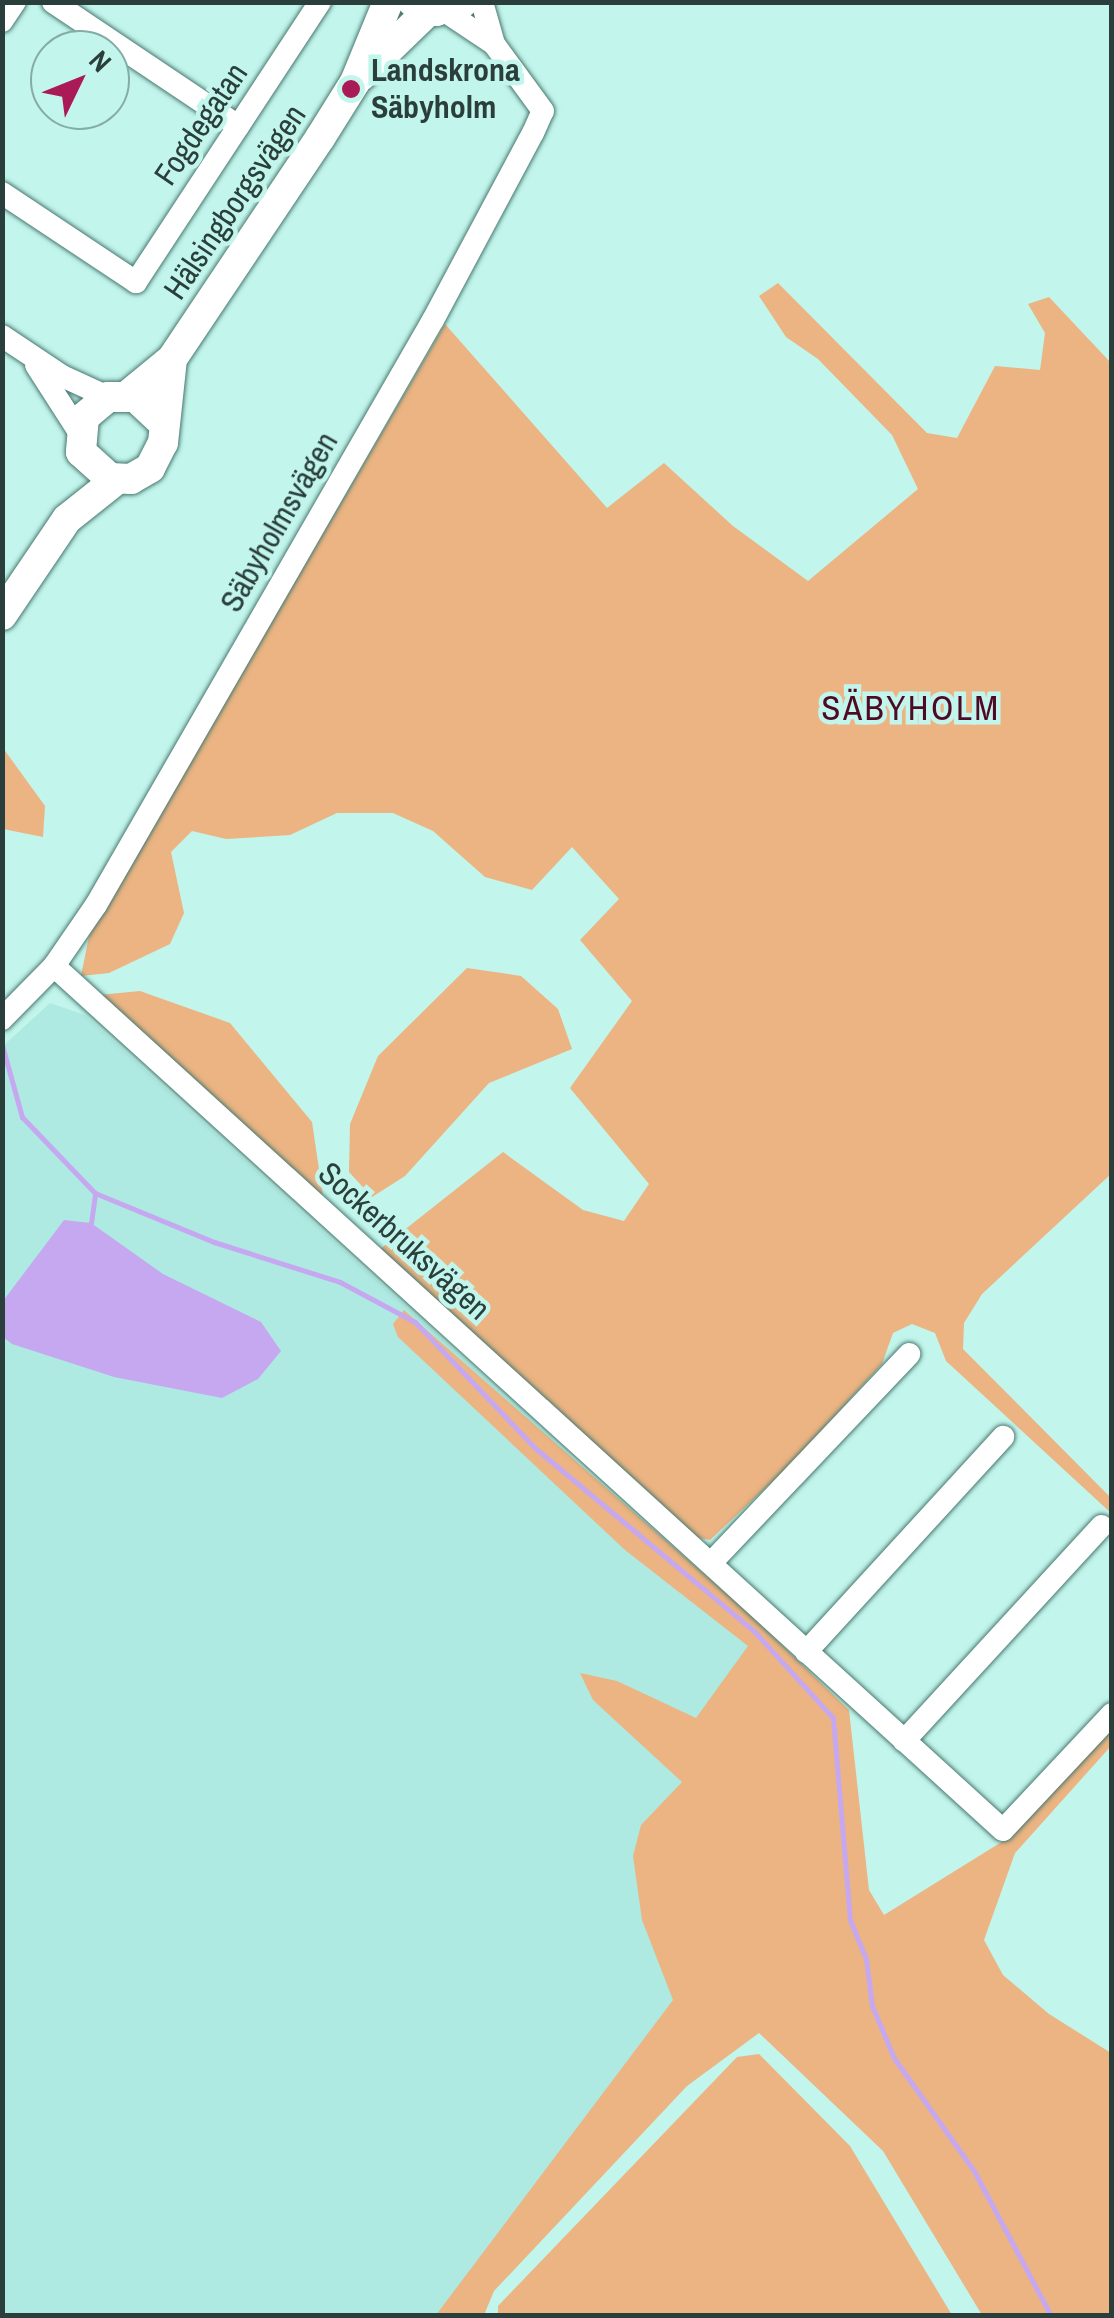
<!DOCTYPE html>
<meta charset="utf-8">
<style>
body{margin:0}
#map{position:relative;width:1114px;height:2318px;overflow:hidden;background:#c2f5ec;font-family:"Archivo Narrow",sans-serif}
div>[style]{position:absolute}
.built>*{inset:0;background:#aeeae1}
.green>*{inset:0;background:#ebb482}
.water>*{inset:0;background:#c6a8f1}
.stream>*{height:5px;margin:-2.5px;padding:0 2.5px;transform-origin:2.5px;border-radius:2.5px;background:#c6a8f1}
.roads{filter:drop-shadow(0 0 2px #487870) drop-shadow(0 0 2px #487870)}
.minor>*{height:22px;margin:-11px;padding:0 11px;transform-origin:11px;border-radius:11px;background:#fff}
.major>*{height:30px;margin:-15px;padding:0 15px;transform-origin:15px;border-radius:15px;background:#fff}
.dots>*{width:28px;height:28px;translate:-50% -50%;box-sizing:border-box;border:5px solid #c2f5ec;border-radius:50%}
span{translate:-50% -50%;white-space:nowrap;text-align:center;line-height:1.15;-webkit-text-stroke:9px #c2f5ec;paint-order:stroke}
.poi-label{font-size:32px;color:#2a3f3c;font-weight:700}
.left{translate:0 -50%;text-align:left}
.street-label{font-size:32px;color:#2a3f3c}
.neighbourhood-label{font-size:35px;color:#4e0a25;letter-spacing:2.5px}
.frame{position:absolute;inset:0;border:5px solid #2a3f3c;pointer-events:none}
.north{position:absolute;left:30px;top:30px;width:100px;height:100px;box-sizing:border-box;background:#c2f5ec;border:2px solid #85aca6;border-radius:50%;rotate:47deg;font-size:28px;font-weight:700;line-height:40px;text-align:center;color:#2a3f3c}
.north::after{content:'';display:block;margin:auto;width:35px;height:45px;background:#aa1a56;clip-path:polygon(50% 0,100% 100%,50% 72%,0 100%)}
</style>
<div id="map">
<div class="built">
<i style="clip-path:polygon(50px 1003px,85px 1015px,792px 1657px,676px 1999px,444px 2315px,3px 2316px,2px 1047px)"></i>
</div>
<div class="green">
<i style="clip-path:polygon(778px 283px,927px 433px,957px 438px,995px 366px,1040px 370px,1045px 333px,1028px 304px,1049px 297px,1111px 363px,1111px 1174px,982px 1294px,964px 1323px,963px 1349px,1111px 1498px,1111px 1513px,946px 1361px,935px 1333px,912px 1324px,893px 1333px,882px 1364px,788px 1467px,710px 1540px,698px 1538px,379px 1250px,503px 1152px,583px 1210px,624px 1221px,649px 1184px,570px 1088px,632px 1001px,580px 940px,619px 899px,572px 847px,532px 890px,485px 877px,433px 831px,393px 813px,337px 813px,290px 835px,226px 839px,192px 831px,171px 852px,184px 913px,170px 944px,109px 973px,81px 976px,89px 936px,445px 324px,607px 508px,664px 463px,733px 526px,808px 581px,918px 489px,892px 435px,818px 359px,786px 337px,759px 296px)"></i>
<i style="clip-path:polygon(3px 748px,45px 806px,43px 837px,3px 829px)"></i>
<i style="clip-path:polygon(467px 968px,521px 976px,558px 1009px,572px 1049px,489px 1083px,405px 1176px,372px 1197px,349px 1172px,350px 1124px,378px 1056px)"></i>
<i style="clip-path:polygon(140px 991px,230px 1023px,312px 1122px,323px 1196px,99px 995px)"></i>
<i style="clip-path:polygon(404px 1310px,752px 1616px,849px 1710px,869px 1890px,884px 1915px,1008px 1838px,1111px 1727px,1111px 1746px,1015px 1853px,984px 1940px,1003px 1975px,1049px 2014px,1111px 2053px,1111px 2315px,982px 2315px,883px 2151px,759px 2033px,687px 2086px,494px 2291px,484px 2315px,436px 2315px,673px 2000px,642px 1920px,633px 1856px,641px 1825px,682px 1782px,593px 1700px,580px 1673px,617px 1681px,696px 1718px,748px 1646px,625px 1550px,398px 1337px,393px 1324px)"></i>
<i style="clip-path:polygon(759px 2054px,850px 2146px,952px 2315px,498px 2315px,498px 2306px,737px 2057px)"></i>
</div>
<div class="water">
<i style="clip-path:polygon(64px 1220px,91px 1223px,163px 1274px,261px 1322px,281px 1351px,258px 1379px,222px 1398px,114px 1377px,12px 1344px,3px 1337px,3px 1301px)"></i>
</div>
<div class="stream">
<i style="left:2px;top:1045px;width:75px;rotate:74.5deg"></i>
<i style="left:22px;top:1117px;width:105px;rotate:46.2deg"></i>
<i style="left:95px;top:1193px;width:129px;rotate:22.4deg"></i>
<i style="left:214px;top:1242px;width:132px;rotate:17.6deg"></i>
<i style="left:340px;top:1282px;width:85px;rotate:28.1deg"></i>
<i style="left:415px;top:1322px;width:174px;rotate:46.4deg"></i>
<i style="left:535px;top:1448px;width:284px;rotate:39.9deg"></i>
<i style="left:753px;top:1630px;width:119px;rotate:47.7deg"></i>
<i style="left:833px;top:1718px;width:203px;rotate:85.2deg"></i>
<i style="left:850px;top:1920px;width:42px;rotate:67.7deg"></i>
<i style="left:866px;top:1959px;width:47px;rotate:82.7deg"></i>
<i style="left:872px;top:2006px;width:56px;rotate:67.1deg"></i>
<i style="left:894px;top:2058px;width:138px;rotate:54.7deg"></i>
<i style="left:974px;top:2171px;width:164px;rotate:62deg"></i>
<i style="left:91px;top:1223px;width:30px;rotate:-82deg"></i>
</div>
<div class="roads">
<div class="minor">
<i style="left:53px;top:2px;width:223px;rotate:33.8deg"></i>
<i style="left:443px;top:10px;width:61px;rotate:33.7deg"></i>
<i style="left:2px;top:21px;width:23px;rotate:-56deg"></i>
<i style="left:2px;top:193px;width:161px;rotate:33.6deg"></i>
<i style="left:136px;top:282px;width:335px;rotate:-56.7deg"></i>
<i style="left:2px;top:336px;width:72px;rotate:33.7deg"></i>
<i style="left:62px;top:376px;width:51px;rotate:24.5deg"></i>
<i style="left:36px;top:365px;width:80px;rotate:57.3deg"></i>
<i style="left:54px;top:966px;width:1283px;rotate:42.32deg"></i>
<i style="left:1003px;top:1830px;width:159px;rotate:-46.8deg"></i>
<i style="left:2px;top:1019px;width:74px;rotate:-45.5deg"></i>
<i style="left:54px;top:966px;width:74px;rotate:-55.5deg"></i>
<i style="left:96px;top:905px;width:675px;rotate:-60.06deg"></i>
<i style="left:433px;top:320px;width:212px;rotate:-61.9deg"></i>
<i style="left:533px;top:133px;width:24px;rotate:-66deg"></i>
<i style="left:543px;top:111px;width:83px;rotate:-126.2deg"></i>
<i style="left:494px;top:44px;width:44px;rotate:-105.9deg"></i>
<i style="left:711px;top:1563px;width:288px;rotate:-46.5deg"></i>
<i style="left:806px;top:1652px;width:292px;rotate:-47.5deg"></i>
<i style="left:904px;top:1741px;width:292px;rotate:-47.4deg"></i>
</div>
<div class="major">
<i style="left:413px;top:2px;width:25px;rotate:21deg"></i>
<i style="left:436px;top:11px;width:28px;rotate:-18deg"></i>
<i style="left:361px;top:76px;width:95px;rotate:-44.1deg"></i>
<i style="left:128px;top:395px;width:57px;rotate:-39.3deg"></i>
<i style="left:172px;top:359px;width:266px;rotate:-56.2deg"></i>
<i style="left:320px;top:138px;width:66px;rotate:-58deg"></i>
<i style="left:355px;top:82px;width:87px;rotate:-67.6deg"></i>
<i style="left:161px;top:421px;width:35px;rotate:-137deg"></i>
<i style="left:135px;top:397px;width:27px;rotate:180deg"></i>
<i style="left:108px;top:397px;width:31px;rotate:140deg"></i>
<i style="left:84px;top:417px;width:35px;rotate:95deg"></i>
<i style="left:81px;top:452px;width:39px;rotate:42deg"></i>
<i style="left:110px;top:478px;width:21px;rotate:3deg"></i>
<i style="left:131px;top:479px;width:22px;rotate:-30deg"></i>
<i style="left:150px;top:468px;width:28px;rotate:-63deg"></i>
<i style="left:163px;top:443px;width:84px;rotate:-83.9deg"></i>
<i style="left:2px;top:615px;width:116px;rotate:-55.9deg"></i>
<i style="left:67px;top:519px;width:63px;rotate:-38.5deg"></i>
</div>
</div>
<div class="dots">
<i style="left:351px;top:89px;background:#aa1a56"></i>
</div>
<div class="poi-label">
<span class="left" style="left:371px;top:89px">Landskrona<br>Säbyholm</span>
</div>
<div class="street-label">
<span style="left:201px;top:124px;rotate:-56deg">Fogdegatan</span>
<span style="left:235px;top:202px;rotate:-56deg">Hälsingborgsvägen</span>
<span style="left:279px;top:522px;rotate:-60deg">Säbyholmsvägen</span>
<span style="left:404px;top:1241px;rotate:42deg">Sockerbruksvägen</span>
</div>
<div class="neighbourhood-label">
<span style="left:911px;top:708px">SÄBYHOLM</span>
</div>
<div class="frame"></div>
<div class="north">N</div>
</div>
